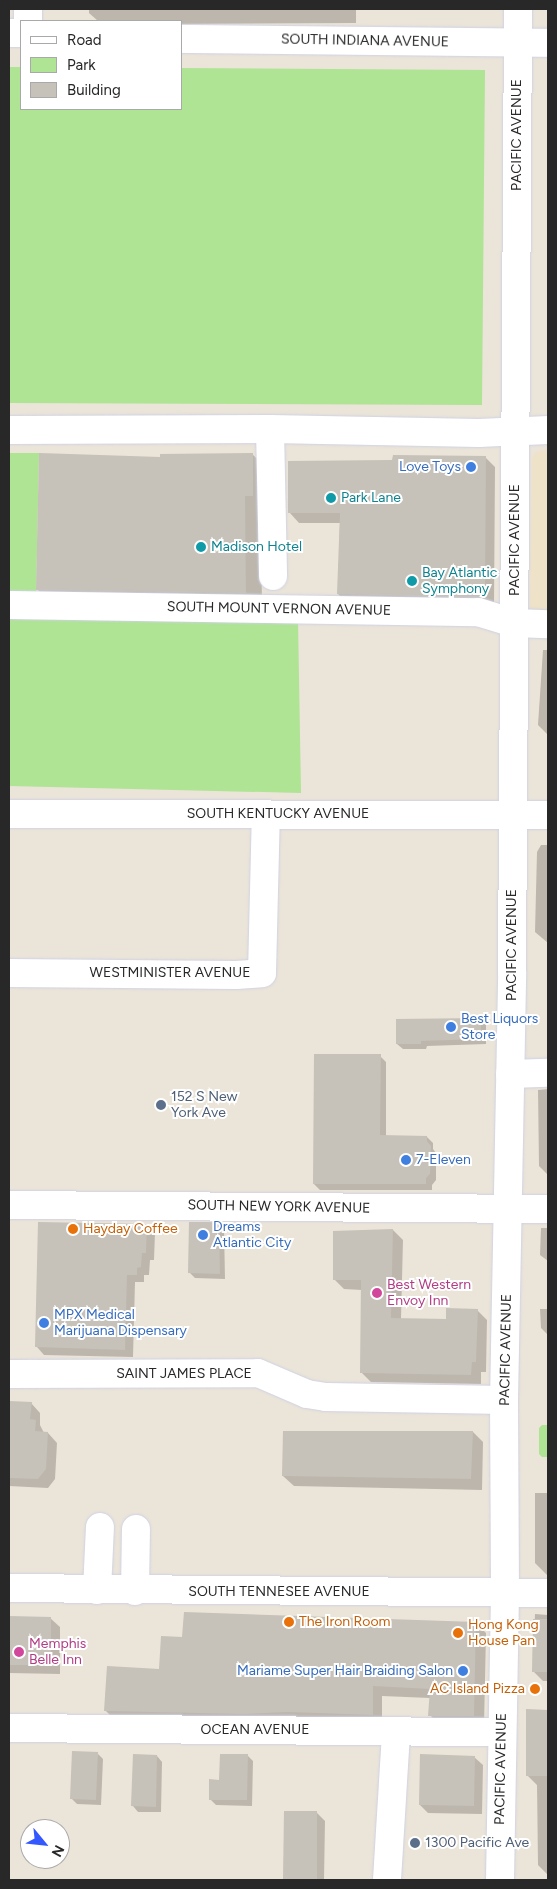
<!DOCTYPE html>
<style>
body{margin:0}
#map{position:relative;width:557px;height:1889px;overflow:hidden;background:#ebe4d9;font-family:Figtree,sans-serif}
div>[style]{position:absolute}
.education>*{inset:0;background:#eee2c8}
.green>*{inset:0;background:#aee493}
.shadow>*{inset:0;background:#0003}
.building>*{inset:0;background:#c6c1b9}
.roads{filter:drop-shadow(0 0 1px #ced2e2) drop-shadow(0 0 1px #ced2e2)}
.minor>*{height:28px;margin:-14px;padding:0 14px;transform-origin:14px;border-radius:14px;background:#fff}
.dots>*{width:14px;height:14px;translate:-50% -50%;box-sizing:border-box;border:2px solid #fff;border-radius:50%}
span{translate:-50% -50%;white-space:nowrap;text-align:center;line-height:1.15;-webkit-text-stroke:4px #fff;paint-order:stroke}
.street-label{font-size:14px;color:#282828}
.shop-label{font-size:14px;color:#366cbe}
.right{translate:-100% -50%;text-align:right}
.left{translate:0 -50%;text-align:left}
.culture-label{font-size:14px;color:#0d838f}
.service-label{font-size:14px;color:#4e5e75}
.food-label{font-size:14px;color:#c56008}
.hotel-label{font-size:14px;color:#b23c85}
.frame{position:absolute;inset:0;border:10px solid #282828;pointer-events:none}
.legend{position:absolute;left:20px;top:20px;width:162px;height:90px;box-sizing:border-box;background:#fff;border:1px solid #a9a9a9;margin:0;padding:6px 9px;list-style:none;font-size:15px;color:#282828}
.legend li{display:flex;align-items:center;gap:10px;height:25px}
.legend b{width:25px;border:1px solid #a9a9a9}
.north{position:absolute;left:20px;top:1819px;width:50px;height:50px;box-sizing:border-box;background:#fff;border:1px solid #a9a9a9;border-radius:50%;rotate:118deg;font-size:14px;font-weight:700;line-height:20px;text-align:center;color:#282828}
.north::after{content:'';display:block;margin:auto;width:18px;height:22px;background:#3358ff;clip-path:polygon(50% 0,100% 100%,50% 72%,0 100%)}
</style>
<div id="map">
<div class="education">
<i style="clip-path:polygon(548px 449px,548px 616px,534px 613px,530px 608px,532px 458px,536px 452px)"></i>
</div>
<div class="green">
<i style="clip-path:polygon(9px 67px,21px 67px,21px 109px,181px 109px,181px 68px,485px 70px,482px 405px,9px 403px)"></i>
<i style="clip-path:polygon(9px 453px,39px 453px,36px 597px,9px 596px)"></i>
<i style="clip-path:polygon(9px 616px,298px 620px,301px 793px,9px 786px)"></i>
<i style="clip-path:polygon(542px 1425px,548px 1425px,548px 1457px,542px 1457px,539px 1454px,539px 1428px)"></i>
</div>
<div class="shadow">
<i style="clip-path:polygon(89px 9px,356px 9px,356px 23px,181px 24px,181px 21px,98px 21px,89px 13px)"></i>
<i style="clip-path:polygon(252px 454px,269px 470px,261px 512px,262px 609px,54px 606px,37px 589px,161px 458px)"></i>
<i style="clip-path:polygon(485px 457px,495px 467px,494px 607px,348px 604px,338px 594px,340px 523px,299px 523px,290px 513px,394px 461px)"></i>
<i style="clip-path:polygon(543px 650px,548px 650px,548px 735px,538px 725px)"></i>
<i style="clip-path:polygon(541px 845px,548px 845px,548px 943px,535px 932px,537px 852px)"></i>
<i style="clip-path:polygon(480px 1020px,486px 1025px,486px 1044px,427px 1046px,426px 1049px,403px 1049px,397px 1044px)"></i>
<i style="clip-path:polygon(380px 1056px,386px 1062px,386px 1137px,427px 1137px,433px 1143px,433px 1149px,436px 1153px,436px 1180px,432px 1185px,432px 1190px,320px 1190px,314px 1184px)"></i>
<i style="clip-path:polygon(548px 1089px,548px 1183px,547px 1174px,539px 1166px,538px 1090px)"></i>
<i style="clip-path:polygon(219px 1223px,224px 1229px,225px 1279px,195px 1278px,190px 1273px)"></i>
<i style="clip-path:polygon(147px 1226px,155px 1233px,154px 1260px,150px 1260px,149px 1275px,144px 1275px,144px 1282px,135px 1282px,133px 1357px,44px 1355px,37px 1347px)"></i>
<i style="clip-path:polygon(541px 1228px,548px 1228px,548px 1261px,540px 1255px)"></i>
<i style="clip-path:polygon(393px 1230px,403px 1240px,401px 1319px,447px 1320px,477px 1310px,487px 1320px,486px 1372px,481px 1372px,481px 1384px,371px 1382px,361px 1372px,362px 1290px,344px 1289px,334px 1279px)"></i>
<i style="clip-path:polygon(540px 1309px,548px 1309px,548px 1335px,541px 1328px)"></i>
<i style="clip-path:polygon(9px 1402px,31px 1403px,40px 1413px,40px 1425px,44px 1433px,48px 1433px,57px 1443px,55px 1479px,48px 1488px,9px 1486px)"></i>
<i style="clip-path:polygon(473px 1432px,483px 1442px,482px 1490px,294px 1486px,283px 1476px)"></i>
<i style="clip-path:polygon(535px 1493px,548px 1493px,548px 1576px,535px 1563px)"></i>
<i style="clip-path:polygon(535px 1614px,548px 1615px,548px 1681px,543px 1681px,533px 1671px)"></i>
<i style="clip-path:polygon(9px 1618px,50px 1618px,60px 1627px,60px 1674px,9px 1673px)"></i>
<i style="clip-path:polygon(476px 1623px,486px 1633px,484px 1726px,440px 1725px,430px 1715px,430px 1698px,382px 1696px,382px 1725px,115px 1720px,105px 1710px,161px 1670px,184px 1638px)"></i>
<i style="clip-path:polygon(528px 1711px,548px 1711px,548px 1875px,538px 1865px,537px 1785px,527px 1775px)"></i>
<i style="clip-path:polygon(98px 1754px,103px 1759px,101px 1805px,77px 1804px,72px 1799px)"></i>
<i style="clip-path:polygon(157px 1756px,162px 1762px,161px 1812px,138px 1812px,133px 1806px)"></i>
<i style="clip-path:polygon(248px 1756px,253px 1761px,252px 1806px,216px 1805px,210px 1799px,220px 1781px)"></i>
<i style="clip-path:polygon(474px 1757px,483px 1765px,482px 1814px,428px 1813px,420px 1805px)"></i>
<i style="clip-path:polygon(285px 1812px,316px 1812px,325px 1821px,324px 1880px,284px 1880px)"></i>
</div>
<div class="building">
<i style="clip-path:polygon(39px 453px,160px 457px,160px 454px,253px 453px,253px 496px,245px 496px,246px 593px,36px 590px)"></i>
<i style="clip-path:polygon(393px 455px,486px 456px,485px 598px,337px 594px,340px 513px,288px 513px,288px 461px,392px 460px)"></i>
<i style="clip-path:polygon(481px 1018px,481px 1039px,421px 1041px,421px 1044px,396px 1044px,396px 1019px)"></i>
<i style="clip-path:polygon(314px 1054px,381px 1054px,380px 1135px,427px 1136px,427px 1141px,431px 1146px,430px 1174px,426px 1178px,426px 1184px,313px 1184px)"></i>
<i style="clip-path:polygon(38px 1222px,147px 1224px,146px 1253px,142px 1253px,141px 1267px,137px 1268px,137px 1275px,127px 1275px,125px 1350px,35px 1347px)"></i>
<i style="clip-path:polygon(189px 1222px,219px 1222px,220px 1274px,188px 1273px)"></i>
<i style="clip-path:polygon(393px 1229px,391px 1318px,446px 1319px,446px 1308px,478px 1309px,476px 1362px,472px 1362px,471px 1375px,360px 1373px,361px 1280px,333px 1280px,333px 1231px)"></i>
<i style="clip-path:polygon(9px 1401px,32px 1402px,30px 1419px,36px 1420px,35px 1431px,48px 1432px,46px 1469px,38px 1479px,9px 1478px)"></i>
<i style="clip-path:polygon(283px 1431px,473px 1431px,471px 1479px,282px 1476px)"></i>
<i style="clip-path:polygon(184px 1612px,476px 1622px,474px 1716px,428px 1716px,430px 1689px,373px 1686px,373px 1715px,287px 1712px,244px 1714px,104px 1711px,107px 1666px,159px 1669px,161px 1636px,182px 1637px)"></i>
<i style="clip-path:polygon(9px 1616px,51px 1617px,51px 1665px,9px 1665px)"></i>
<i style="clip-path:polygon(533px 1619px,548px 1619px,548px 1672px,532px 1672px)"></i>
<i style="clip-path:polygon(526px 1709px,548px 1710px,548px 1776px,526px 1776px)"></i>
<i style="clip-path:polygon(72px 1751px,98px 1752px,96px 1800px,70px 1799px)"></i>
<i style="clip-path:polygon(133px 1754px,157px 1755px,156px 1807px,131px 1806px)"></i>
<i style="clip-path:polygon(220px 1754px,248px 1754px,247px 1800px,209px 1800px,209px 1779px,219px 1780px)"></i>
<i style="clip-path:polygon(420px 1754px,475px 1756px,474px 1806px,419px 1805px)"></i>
<i style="clip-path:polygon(284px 1811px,317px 1811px,317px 1880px,283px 1880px)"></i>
</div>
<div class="roads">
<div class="minor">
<i style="left:28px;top:21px;width:12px;rotate:-90deg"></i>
<i style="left:9px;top:33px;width:12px"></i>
<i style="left:181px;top:39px;width:367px;rotate:0.6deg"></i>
<i style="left:270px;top:429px;width:147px;rotate:88.8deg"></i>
<i style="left:9px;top:430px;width:261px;rotate:-0.2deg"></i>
<i style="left:270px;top:429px;width:209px;rotate:1.1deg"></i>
<i style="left:479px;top:433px;width:69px;rotate:-2.5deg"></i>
<i style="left:9px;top:605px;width:469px;rotate:0.9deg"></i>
<i style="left:478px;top:612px;width:39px;rotate:17deg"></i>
<i style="left:515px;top:623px;width:33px;rotate:2deg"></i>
<i style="left:9px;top:814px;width:539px;rotate:0.11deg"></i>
<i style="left:9px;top:973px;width:227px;rotate:0.5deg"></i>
<i style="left:236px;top:975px;width:26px;rotate:-4deg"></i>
<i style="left:262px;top:973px;width:159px;rotate:-88.6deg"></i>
<i style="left:510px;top:1074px;width:38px;rotate:-2deg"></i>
<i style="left:9px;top:1205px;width:539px;rotate:0.43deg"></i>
<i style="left:9px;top:1374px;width:249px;rotate:-0.2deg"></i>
<i style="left:258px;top:1373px;width:53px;rotate:23.2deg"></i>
<i style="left:307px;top:1394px;width:19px;rotate:9deg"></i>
<i style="left:326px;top:1397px;width:178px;rotate:1deg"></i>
<i style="left:9px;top:1588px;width:539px;rotate:0.53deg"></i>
<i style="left:97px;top:1590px;width:63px;rotate:-87.3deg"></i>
<i style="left:135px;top:1591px;width:62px;rotate:-89.1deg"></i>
<i style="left:9px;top:1728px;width:492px;rotate:0.5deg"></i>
<i style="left:387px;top:1880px;width:149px;rotate:-86.5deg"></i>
<i style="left:500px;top:1880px;width:288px;rotate:-89deg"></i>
<i style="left:505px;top:1592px;width:192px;rotate:-90.3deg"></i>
<i style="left:504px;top:1400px;width:428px;rotate:-88.9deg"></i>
<i style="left:512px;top:972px;width:963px;rotate:-89.64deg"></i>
</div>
</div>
<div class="dots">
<i style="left:471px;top:467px;background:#3f7fe0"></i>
<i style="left:331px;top:498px;background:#0f9aa8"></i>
<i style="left:201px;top:547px;background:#0f9aa8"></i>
<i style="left:412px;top:581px;background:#0f9aa8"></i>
<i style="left:451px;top:1027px;background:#3f7fe0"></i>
<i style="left:161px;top:1105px;background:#5c6f8a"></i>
<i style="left:406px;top:1160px;background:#3f7fe0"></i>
<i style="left:73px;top:1229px;background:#e8710a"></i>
<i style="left:203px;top:1235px;background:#3f7fe0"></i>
<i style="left:377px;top:1293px;background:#d1479c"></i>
<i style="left:44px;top:1323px;background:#3f7fe0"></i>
<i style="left:289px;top:1622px;background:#e8710a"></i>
<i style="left:458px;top:1633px;background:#e8710a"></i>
<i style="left:19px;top:1652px;background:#d1479c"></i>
<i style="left:463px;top:1671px;background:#3f7fe0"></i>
<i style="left:535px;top:1689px;background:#e8710a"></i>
<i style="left:415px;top:1843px;background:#5c6f8a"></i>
</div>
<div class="street-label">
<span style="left:365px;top:41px;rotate:1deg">SOUTH INDIANA AVENUE</span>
<span style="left:517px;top:135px;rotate:-90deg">PACIFIC AVENUE</span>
<span style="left:515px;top:540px;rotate:-90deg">PACIFIC AVENUE</span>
<span style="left:279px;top:609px;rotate:1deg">SOUTH MOUNT VERNON AVENUE</span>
<span style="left:278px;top:814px">SOUTH KENTUCKY AVENUE</span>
<span style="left:512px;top:945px;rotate:-90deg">PACIFIC AVENUE</span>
<span style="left:170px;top:973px">WESTMINISTER AVENUE</span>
<span style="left:279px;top:1207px;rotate:1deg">SOUTH NEW YORK AVENUE</span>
<span style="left:506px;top:1350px;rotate:-89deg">PACIFIC AVENUE</span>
<span style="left:184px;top:1374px">SAINT JAMES PLACE</span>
<span style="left:279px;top:1592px">SOUTH TENNESEE AVENUE</span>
<span style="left:255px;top:1730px">OCEAN AVENUE</span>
<span style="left:501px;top:1769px;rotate:-89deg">PACIFIC AVENUE</span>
</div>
<div class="shop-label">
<span class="right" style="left:461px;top:467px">Love Toys</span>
<span class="left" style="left:461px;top:1027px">Best Liquors<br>Store</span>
<span class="left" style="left:416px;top:1160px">7-Eleven</span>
<span class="left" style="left:213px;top:1235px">Dreams<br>Atlantic City</span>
<span class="left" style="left:54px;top:1323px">MPX Medical<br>Marijuana Dispensary</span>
<span class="right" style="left:453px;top:1671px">Mariame Super Hair Braiding Salon</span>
</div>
<div class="culture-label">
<span class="left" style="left:341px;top:498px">Park Lane</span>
<span class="left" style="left:211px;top:547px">Madison Hotel</span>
<span class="left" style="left:422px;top:581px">Bay Atlantic<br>Symphony</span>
</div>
<div class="service-label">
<span class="left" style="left:171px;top:1105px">152 S New<br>York Ave</span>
<span class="left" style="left:425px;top:1843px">1300 Pacific Ave</span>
</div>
<div class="food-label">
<span class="left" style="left:83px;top:1229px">Hayday Coffee</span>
<span class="left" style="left:299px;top:1622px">The Iron Room</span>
<span class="left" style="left:468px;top:1633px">Hong Kong<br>House Pan</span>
<span class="right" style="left:525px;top:1689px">AC Island Pizza</span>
</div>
<div class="hotel-label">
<span class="left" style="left:387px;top:1293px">Best Western<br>Envoy Inn</span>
<span class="left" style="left:29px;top:1652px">Memphis<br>Belle Inn</span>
</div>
<div class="frame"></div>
<ul class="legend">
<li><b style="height:6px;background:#fff"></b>Road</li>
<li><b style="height:14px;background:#aee493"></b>Park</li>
<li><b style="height:14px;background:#c6c1b9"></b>Building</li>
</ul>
<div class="north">N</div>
</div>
